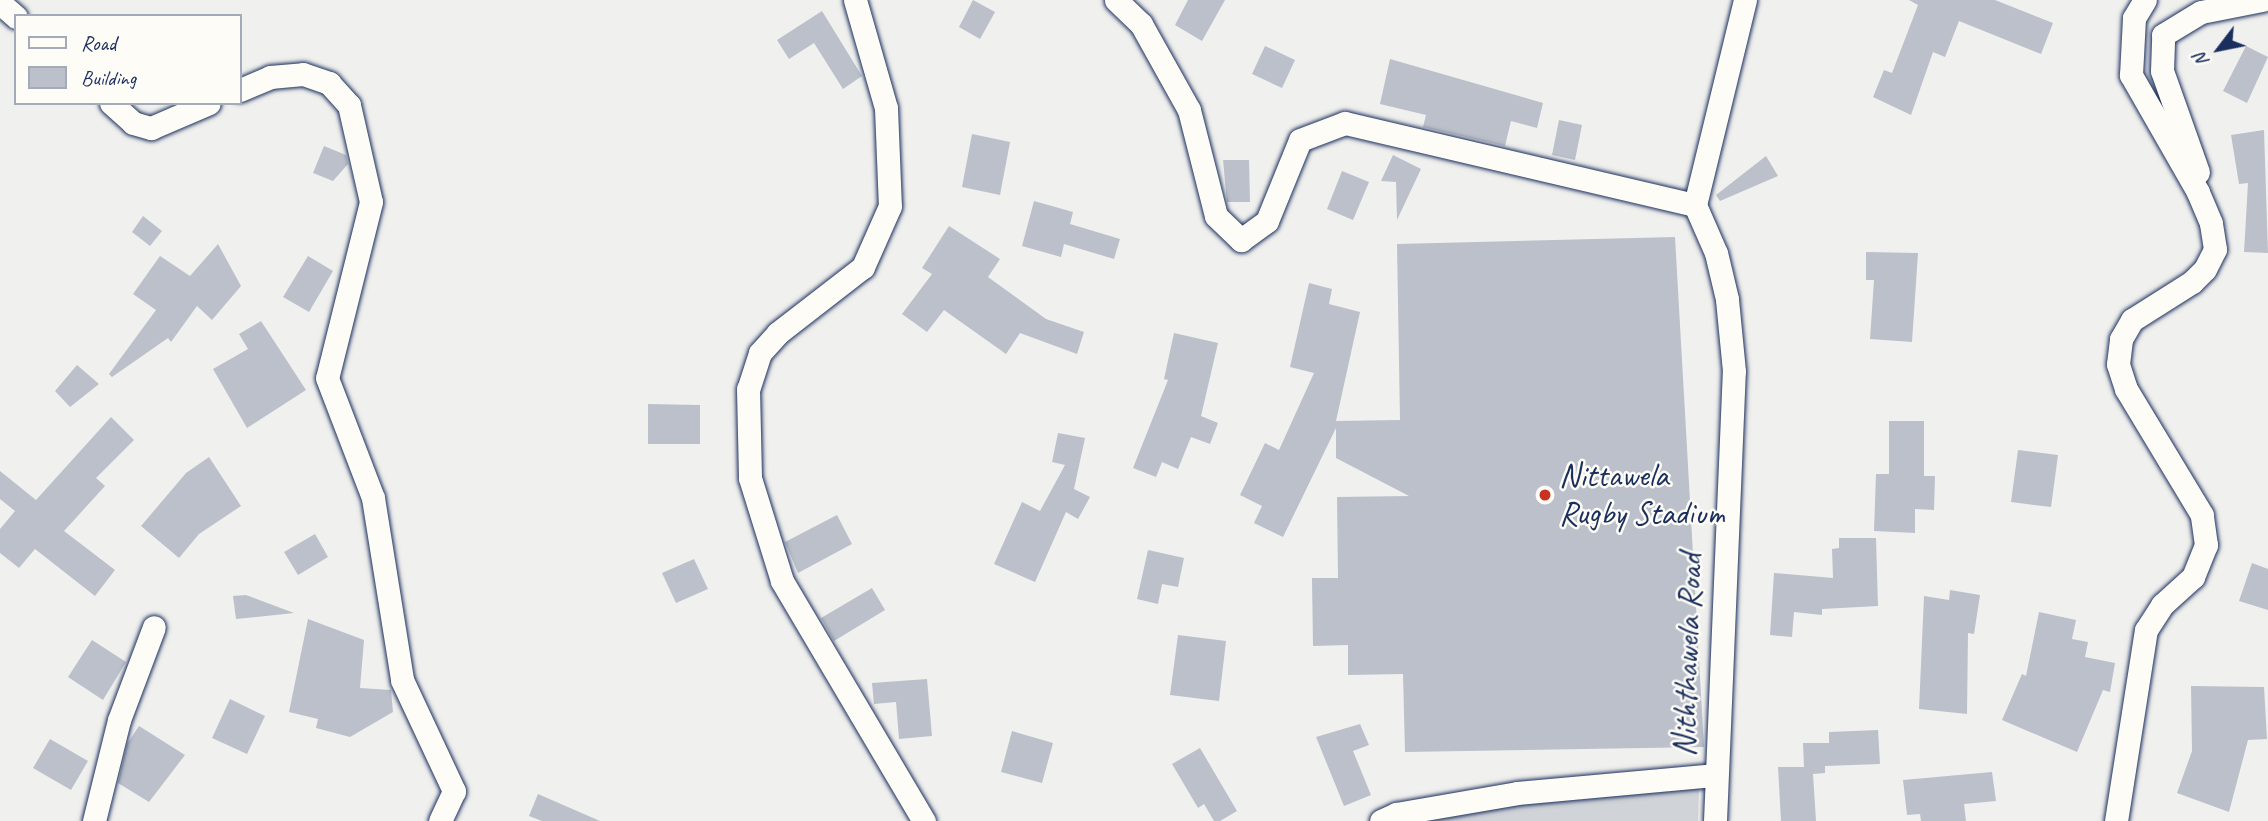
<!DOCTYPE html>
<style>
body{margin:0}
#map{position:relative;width:2268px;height:821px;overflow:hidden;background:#f0f0ee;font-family:Caveat,sans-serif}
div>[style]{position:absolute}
.green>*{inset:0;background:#d0d3d8}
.building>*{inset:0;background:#bbc0ca}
.roads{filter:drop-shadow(0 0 2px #1b2f5e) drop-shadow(0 0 2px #1b2f5e)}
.minor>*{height:23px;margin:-11.5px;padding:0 11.5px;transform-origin:11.5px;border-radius:11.5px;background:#fdfcf7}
.dots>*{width:19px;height:19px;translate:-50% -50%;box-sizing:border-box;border:4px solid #fdfcf7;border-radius:50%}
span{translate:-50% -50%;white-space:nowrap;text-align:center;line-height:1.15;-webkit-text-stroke:5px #fdfcf7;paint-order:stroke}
.poi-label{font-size:33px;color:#1b2f5e}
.left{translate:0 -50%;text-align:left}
.street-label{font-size:33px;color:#1b2f5e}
.legend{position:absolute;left:14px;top:14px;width:228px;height:91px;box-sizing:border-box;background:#fdfcf7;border:2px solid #a3aaba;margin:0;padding:9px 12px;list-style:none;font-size:21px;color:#1b2f5e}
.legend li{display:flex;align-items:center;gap:14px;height:35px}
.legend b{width:35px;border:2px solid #a3aaba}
.north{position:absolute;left:2184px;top:14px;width:70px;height:70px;-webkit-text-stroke:5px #fdfcf7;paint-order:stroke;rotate:238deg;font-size:19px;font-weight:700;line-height:28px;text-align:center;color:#1b2f5e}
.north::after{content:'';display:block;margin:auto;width:24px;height:32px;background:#1b2f5e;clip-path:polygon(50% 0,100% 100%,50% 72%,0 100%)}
</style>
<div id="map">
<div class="green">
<i style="clip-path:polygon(1699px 788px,1698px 821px,1401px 821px,1422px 814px)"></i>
</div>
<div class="building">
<i style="clip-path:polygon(973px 0,995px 12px,980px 39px,959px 27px)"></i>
<i style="clip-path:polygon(1188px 0,1225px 0,1202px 41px,1175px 25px)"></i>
<i style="clip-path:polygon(1909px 0,1995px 0,2053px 23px,2041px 54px,1959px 21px,1945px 57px,1933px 52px,1911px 115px,1873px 97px,1884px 70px,1892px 73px,1918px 5px)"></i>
<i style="clip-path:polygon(822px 11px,862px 76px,843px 89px,814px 43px,789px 59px,777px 40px)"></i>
<i style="clip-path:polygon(1265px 46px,1295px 60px,1282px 88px,1252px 74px)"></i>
<i style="clip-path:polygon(2246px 46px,2268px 57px,2247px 103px,2223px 91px)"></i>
<i style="clip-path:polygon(1390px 59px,1543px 103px,1537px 128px,1511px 121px,1505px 146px,1423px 127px,1426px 115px,1380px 104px)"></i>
<i style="clip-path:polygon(1559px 120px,1582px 125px,1575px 160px,1552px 155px)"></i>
<i style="clip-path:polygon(2264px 130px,2268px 253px,2244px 252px,2248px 183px,2239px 184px,2231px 135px)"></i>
<i style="clip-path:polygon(972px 134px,1010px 142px,1000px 195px,962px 187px)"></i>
<i style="clip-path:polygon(324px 146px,346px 155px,348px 164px,333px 181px,313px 173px)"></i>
<i style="clip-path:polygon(1393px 155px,1421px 169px,1397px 220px,1396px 182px,1381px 181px)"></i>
<i style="clip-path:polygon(1766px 156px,1778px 176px,1720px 201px,1716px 195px)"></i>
<i style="clip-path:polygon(1223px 160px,1249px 160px,1250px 202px,1227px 202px)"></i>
<i style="clip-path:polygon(1342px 171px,1369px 182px,1353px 220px,1327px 209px)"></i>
<i style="clip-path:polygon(1034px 201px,1073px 212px,1070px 224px,1120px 239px,1114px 259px,1064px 244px,1061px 257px,1022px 246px)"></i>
<i style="clip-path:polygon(143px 216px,162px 231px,150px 246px,132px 232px)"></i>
<i style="clip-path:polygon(949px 226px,1000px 259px,988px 277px,1046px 319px,1084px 332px,1077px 354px,1020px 333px,1006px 354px,944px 310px,927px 332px,902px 314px,932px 274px,922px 268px)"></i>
<i style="clip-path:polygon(1675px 237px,1704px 747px,1405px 752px,1403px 674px,1348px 675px,1348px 645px,1313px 646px,1312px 578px,1338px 578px,1337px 497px,1409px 496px,1336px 458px,1336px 428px,1283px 537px,1254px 523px,1262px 506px,1240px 495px,1265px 443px,1279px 450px,1314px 373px,1290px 367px,1309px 283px,1332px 289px,1329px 304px,1360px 312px,1336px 421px,1400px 420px,1397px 244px)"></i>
<i style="clip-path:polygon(218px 244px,241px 286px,212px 320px,197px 306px,171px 342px,168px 338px,112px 377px,109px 374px,156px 310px,133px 294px,160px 256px,190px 276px)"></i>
<i style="clip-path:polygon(1866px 252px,1918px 253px,1912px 342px,1870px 339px,1874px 280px,1866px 280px)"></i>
<i style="clip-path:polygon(308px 256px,333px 271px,309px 312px,283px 297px)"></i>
<i style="clip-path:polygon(261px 321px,306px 390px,247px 428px,213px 369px,248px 349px,239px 334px)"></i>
<i style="clip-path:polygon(1174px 333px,1218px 343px,1201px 416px,1218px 423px,1210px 444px,1191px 437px,1178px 469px,1162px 462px,1156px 477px,1133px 468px,1168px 380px,1164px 379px)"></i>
<i style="clip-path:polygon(77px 365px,99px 384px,70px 407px,55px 391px)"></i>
<i style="clip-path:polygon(648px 404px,700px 405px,700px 444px,648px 444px)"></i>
<i style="clip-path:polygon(111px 417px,134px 440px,96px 478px,105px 486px,64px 531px,115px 570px,95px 596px,35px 549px,19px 568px,0 553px,0 529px,15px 511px,0 499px,0 471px,36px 500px)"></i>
<i style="clip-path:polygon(1889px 421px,1924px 421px,1924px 476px,1935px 476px,1934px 510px,1915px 509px,1915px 533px,1874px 531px,1876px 474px,1889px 474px)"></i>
<i style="clip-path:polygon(1058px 433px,1085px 438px,1074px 489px,1090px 497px,1078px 519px,1066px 512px,1035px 582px,994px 564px,1022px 502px,1040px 511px,1065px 465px,1052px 462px)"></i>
<i style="clip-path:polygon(2018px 450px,2058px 455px,2051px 507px,2011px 502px)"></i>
<i style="clip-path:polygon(209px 457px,241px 506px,199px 534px,179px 558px,141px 526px,186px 473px)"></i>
<i style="clip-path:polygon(837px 515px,852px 544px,798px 573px,785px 542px)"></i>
<i style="clip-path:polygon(315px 534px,328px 557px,298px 575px,284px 552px)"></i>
<i style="clip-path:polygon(1839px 538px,1876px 538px,1878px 606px,1822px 609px,1822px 615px,1794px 612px,1792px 637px,1770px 635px,1774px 573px,1833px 578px,1832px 549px,1839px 548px)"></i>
<i style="clip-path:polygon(1148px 550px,1184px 558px,1178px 587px,1162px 584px,1158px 604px,1137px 599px)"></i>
<i style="clip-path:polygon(694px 559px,708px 589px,676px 603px,662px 573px)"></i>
<i style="clip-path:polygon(2252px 563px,2268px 569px,2268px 610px,2239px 601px)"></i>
<i style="clip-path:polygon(872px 588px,885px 610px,834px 641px,821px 618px)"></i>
<i style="clip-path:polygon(1950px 590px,1980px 595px,1974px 634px,1968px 633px,1967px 714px,1919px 709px,1924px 596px,1949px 600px)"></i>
<i style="clip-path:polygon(246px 595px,294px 613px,236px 619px,233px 596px)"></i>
<i style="clip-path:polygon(2039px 612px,2076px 620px,2072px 639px,2088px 642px,2085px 657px,2115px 663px,2110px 692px,2103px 690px,2077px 752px,2002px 720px,2022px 674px,2026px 676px)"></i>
<i style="clip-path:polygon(308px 619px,364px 640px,360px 688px,391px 690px,393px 712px,350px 737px,316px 728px,318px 719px,289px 712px)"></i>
<i style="clip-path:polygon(1178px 635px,1226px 641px,1219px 701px,1170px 695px)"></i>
<i style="clip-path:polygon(92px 640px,126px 662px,103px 700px,68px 677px)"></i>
<i style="clip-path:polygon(927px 679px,932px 736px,899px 739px,896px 702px,874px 704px,872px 683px)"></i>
<i style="clip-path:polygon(2191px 686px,2264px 687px,2267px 739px,2248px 740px,2229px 812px,2177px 793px,2192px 751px)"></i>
<i style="clip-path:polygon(230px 699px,265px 716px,247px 754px,212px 738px)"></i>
<i style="clip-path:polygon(1360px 724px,1369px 745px,1353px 751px,1371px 795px,1344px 806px,1316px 737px)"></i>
<i style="clip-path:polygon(139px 726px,185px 755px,149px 802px,118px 783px,127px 744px)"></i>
<i style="clip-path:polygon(1878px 730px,1880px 764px,1825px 766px,1825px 773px,1813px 774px,1816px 821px,1781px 821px,1778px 767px,1804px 767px,1803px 743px,1829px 743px,1829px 732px)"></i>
<i style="clip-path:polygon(1012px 731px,1053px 743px,1042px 783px,1001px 772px)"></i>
<i style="clip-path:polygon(50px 739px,88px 761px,71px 790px,33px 768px)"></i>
<i style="clip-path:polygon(1200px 748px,1237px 811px,1220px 821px,1214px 821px,1204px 804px,1198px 808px,1172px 764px)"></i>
<i style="clip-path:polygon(1992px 772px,1996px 801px,1964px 804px,1966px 821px,1921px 821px,1920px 814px,1907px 815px,1903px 780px)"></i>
<i style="clip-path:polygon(538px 794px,600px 821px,542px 821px,529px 816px)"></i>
</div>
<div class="roads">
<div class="minor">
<i style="left:855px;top:0;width:112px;rotate:74deg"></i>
<i style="left:886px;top:108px;width:98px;rotate:87.7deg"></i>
<i style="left:890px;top:206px;width:67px;rotate:113.9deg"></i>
<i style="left:863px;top:267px;width:108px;rotate:142.2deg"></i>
<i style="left:778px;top:333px;width:27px;rotate:132deg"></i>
<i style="left:760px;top:353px;width:38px;rotate:108deg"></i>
<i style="left:748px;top:389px;width:89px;rotate:88.7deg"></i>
<i style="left:750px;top:478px;width:108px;rotate:72.7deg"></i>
<i style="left:782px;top:581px;width:279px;rotate:59.4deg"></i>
<i style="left:1116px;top:0;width:35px;rotate:44deg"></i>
<i style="left:1141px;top:24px;width:98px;rotate:60.8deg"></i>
<i style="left:1189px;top:110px;width:109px;rotate:75.7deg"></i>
<i style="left:1216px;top:216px;width:35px;rotate:44deg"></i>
<i style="left:1241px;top:240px;width:32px;rotate:-36deg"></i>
<i style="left:1267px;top:221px;width:87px;rotate:-67.8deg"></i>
<i style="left:1300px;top:140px;width:48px;rotate:-20.7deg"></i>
<i style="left:1345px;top:123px;width:359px;rotate:13.2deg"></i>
<i style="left:0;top:3px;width:21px;rotate:41deg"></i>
<i style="left:240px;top:90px;width:33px;rotate:-23deg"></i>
<i style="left:270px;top:77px;width:33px;rotate:-5deg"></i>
<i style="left:303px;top:74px;width:28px;rotate:19deg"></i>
<i style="left:329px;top:83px;width:30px;rotate:48deg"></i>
<i style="left:349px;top:105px;width:99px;rotate:77.2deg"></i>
<i style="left:371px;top:202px;width:181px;rotate:104deg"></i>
<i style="left:327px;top:378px;width:129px;rotate:69deg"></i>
<i style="left:373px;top:498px;width:184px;rotate:80.9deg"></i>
<i style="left:402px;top:680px;width:123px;rotate:64.9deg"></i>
<i style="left:454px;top:791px;width:33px;rotate:115deg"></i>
<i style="left:111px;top:103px;width:30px;rotate:42deg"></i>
<i style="left:133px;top:123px;width:19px;rotate:16deg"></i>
<i style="left:151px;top:128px;width:63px;rotate:-23.3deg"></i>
<i style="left:2198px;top:172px;width:107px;rotate:-109.6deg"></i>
<i style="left:2162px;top:71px;width:36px;rotate:-88deg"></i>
<i style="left:2163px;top:35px;width:44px;rotate:-31.2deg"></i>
<i style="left:2201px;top:12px;width:62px;rotate:-11.1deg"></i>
<i style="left:94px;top:821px;width:104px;rotate:-76.1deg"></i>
<i style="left:119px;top:720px;width:99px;rotate:-69.4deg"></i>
<i style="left:1381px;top:821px;width:17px;rotate:-25deg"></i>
<i style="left:1396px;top:814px;width:123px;rotate:-9.8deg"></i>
<i style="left:1517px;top:793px;width:200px;rotate:-5.2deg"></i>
<i style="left:1715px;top:821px;width:450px;rotate:-87.6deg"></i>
<i style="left:1734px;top:371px;width:72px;rotate:-95.6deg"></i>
<i style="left:1727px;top:299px;width:47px;rotate:-103.4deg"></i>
<i style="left:1716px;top:253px;width:52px;rotate:-113.6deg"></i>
<i style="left:1695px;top:205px;width:211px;rotate:-76.3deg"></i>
<i style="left:2116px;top:821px;width:193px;rotate:-81.1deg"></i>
<i style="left:2146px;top:630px;width:30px;rotate:-57deg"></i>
<i style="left:2162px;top:605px;width:42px;rotate:-42.1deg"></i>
<i style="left:2193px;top:577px;width:35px;rotate:-68deg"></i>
<i style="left:2206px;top:545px;width:30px;rotate:-98deg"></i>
<i style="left:2202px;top:515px;width:147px;rotate:-121.1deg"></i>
<i style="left:2126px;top:389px;width:26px;rotate:-108deg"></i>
<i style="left:2118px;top:364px;width:25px;rotate:-83deg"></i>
<i style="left:2121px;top:339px;width:22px;rotate:-60deg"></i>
<i style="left:2132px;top:320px;width:71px;rotate:-32.3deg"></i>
<i style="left:2192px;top:282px;width:18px;rotate:-45deg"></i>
<i style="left:2205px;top:269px;width:22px;rotate:-63deg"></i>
<i style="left:2215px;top:249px;width:26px;rotate:-99deg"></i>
<i style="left:2211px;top:223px;width:34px;rotate:-113deg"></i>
<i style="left:2198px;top:192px;width:135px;rotate:-119.8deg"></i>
<i style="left:2131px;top:75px;width:57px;rotate:-87deg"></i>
<i style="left:2134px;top:18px;width:21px;rotate:-59deg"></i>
</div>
</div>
<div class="dots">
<i style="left:1545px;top:495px;background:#c8321e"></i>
</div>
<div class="poi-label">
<span class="left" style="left:1559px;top:495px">Nittawela<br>Rugby Stadium</span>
</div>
<div class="street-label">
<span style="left:1688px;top:655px;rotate:-88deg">Niththawela Road</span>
</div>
<ul class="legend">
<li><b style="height:9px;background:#fdfcf7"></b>Road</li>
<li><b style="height:19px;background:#bbc0ca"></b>Building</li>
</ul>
<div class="north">N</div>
</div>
